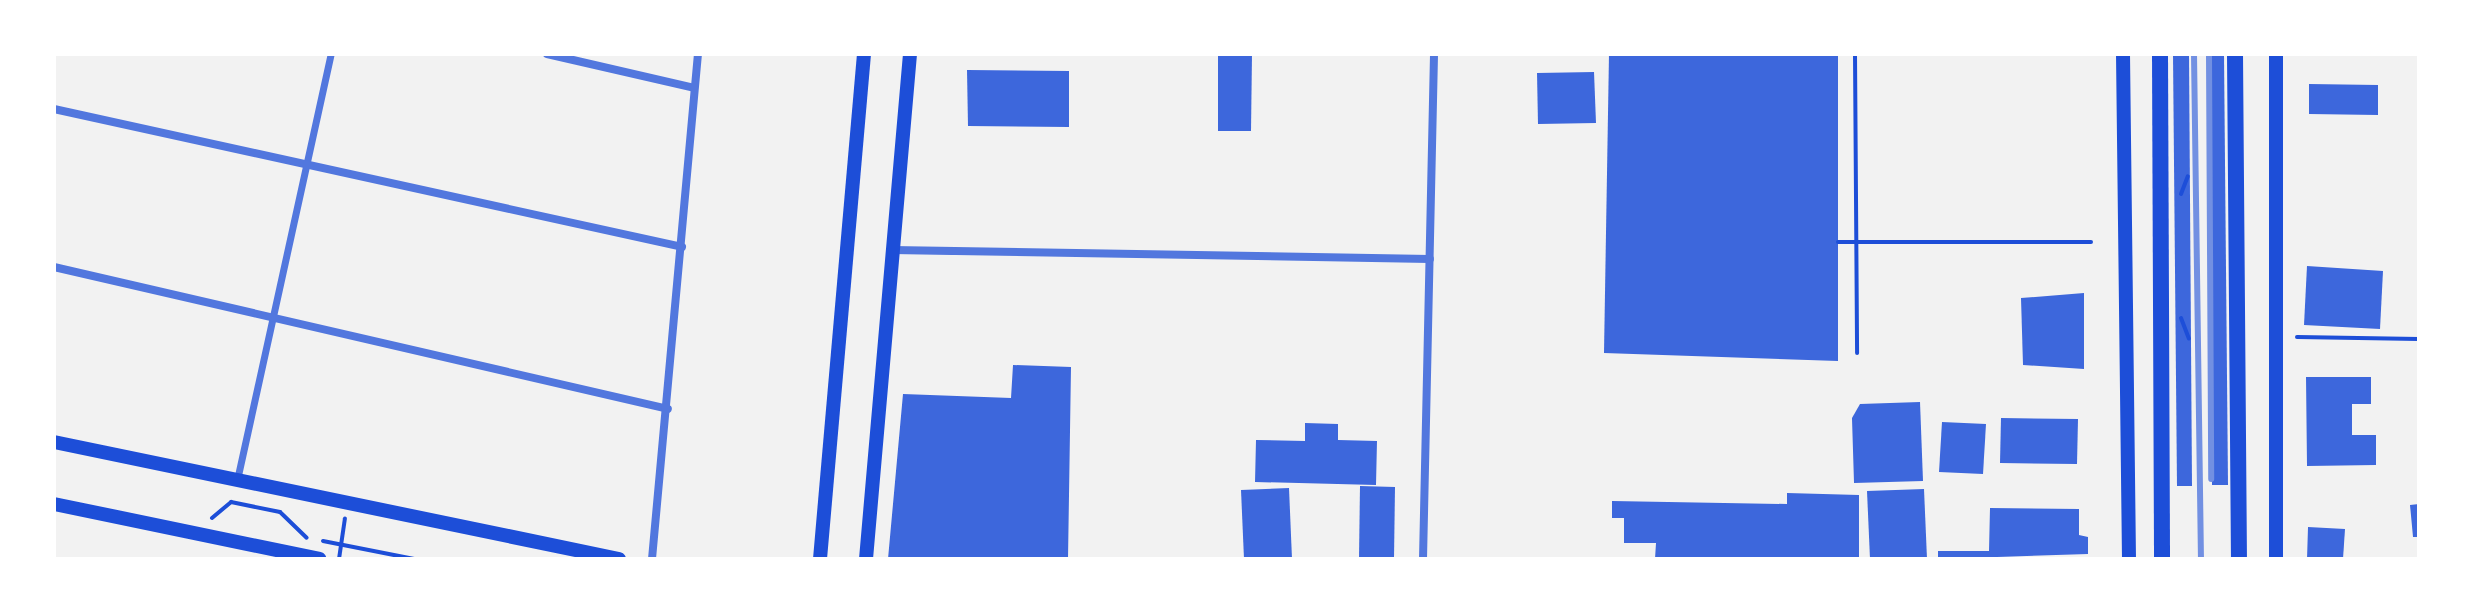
<!DOCTYPE html>
<style>
body{margin:0}
#map{position:relative;width:2473px;height:613px;overflow:hidden;background:#f2f2f2;font-family:"Work Sans",sans-serif}
div>[style]{position:absolute}
.building>*{inset:0;background:#3d67dc}
.path>*{height:4px;margin:-2px;padding:0 2px;transform-origin:2px;border-radius:2px;background:#1d4ed8}
.pedestrian>*{height:7px;margin:-3.5px;padding:0 3.5px;transform-origin:3.5px;border-radius:3.5px;background:#5277de}
.minor>*{height:8px;margin:-4px;padding:0 4px;transform-origin:4px;border-radius:4px;background:#5277de}
.secondary>*{height:14px;margin:-7px;padding:0 7px;transform-origin:7px;border-radius:7px;background:#1d4ed8}
.primary>*{height:16px;margin:-8px;padding:0 8px;transform-origin:8px;border-radius:8px;background:#1d4ed8}
.rail>*{height:6px;margin:-3px;padding:0 3px;transform-origin:3px;border-radius:3px;background:#7290e2}
span{translate:-50% -50%;white-space:nowrap;text-align:center;line-height:1.15;-webkit-text-stroke:7px #fff;paint-order:stroke}
.frame{position:absolute;inset:0;border:56px solid #fff;pointer-events:none}
</style>
<div id="map">
<div class="building">
<i style="clip-path:polygon(1218px 54px,1252px 54px,1251px 131px,1218px 131px)"></i>
<i style="clip-path:polygon(1609px 54px,1838px 54px,1838px 361px,1604px 353px)"></i>
<i style="clip-path:polygon(2173px 54px,2189px 54px,2192px 486px,2177px 486px)"></i>
<i style="clip-path:polygon(2208px 54px,2224px 54px,2228px 485px,2212px 485px)"></i>
<i style="clip-path:polygon(967px 70px,1069px 71px,1069px 127px,968px 126px)"></i>
<i style="clip-path:polygon(1594px 72px,1596px 123px,1538px 124px,1537px 73px)"></i>
<i style="clip-path:polygon(2309px 84px,2378px 85px,2378px 115px,2309px 114px)"></i>
<i style="clip-path:polygon(2307px 266px,2383px 271px,2380px 329px,2304px 325px)"></i>
<i style="clip-path:polygon(2084px 293px,2084px 369px,2023px 365px,2021px 298px)"></i>
<i style="clip-path:polygon(1013px 365px,1071px 367px,1068px 559px,888px 559px,903px 394px,1011px 398px)"></i>
<i style="clip-path:polygon(2306px 377px,2371px 377px,2371px 404px,2352px 404px,2352px 435px,2376px 435px,2376px 465px,2307px 466px)"></i>
<i style="clip-path:polygon(1920px 402px,1923px 481px,1854px 483px,1852px 418px,1860px 404px)"></i>
<i style="clip-path:polygon(2001px 418px,2078px 419px,2077px 464px,2000px 463px)"></i>
<i style="clip-path:polygon(1942px 422px,1986px 424px,1983px 474px,1939px 472px)"></i>
<i style="clip-path:polygon(1305px 423px,1338px 424px,1338px 440px,1377px 441px,1376px 485px,1255px 482px,1256px 440px,1305px 441px)"></i>
<i style="clip-path:polygon(1360px 486px,1395px 487px,1394px 559px,1359px 559px)"></i>
<i style="clip-path:polygon(1289px 488px,1292px 559px,1244px 559px,1241px 490px)"></i>
<i style="clip-path:polygon(1924px 489px,1927px 559px,1870px 559px,1867px 491px)"></i>
<i style="clip-path:polygon(1787px 493px,1859px 495px,1859px 559px,1655px 559px,1656px 543px,1624px 543px,1624px 518px,1612px 518px,1612px 501px,1787px 504px)"></i>
<i style="clip-path:polygon(2419px 504px,2419px 537px,2413px 537px,2410px 505px)"></i>
<i style="clip-path:polygon(1990px 508px,2079px 509px,2079px 535px,2088px 537px,2088px 554px,1938px 559px,1938px 551px,1989px 551px)"></i>
<i style="clip-path:polygon(2308px 527px,2345px 529px,2343px 559px,2307px 559px)"></i>
</div>
<div class="path">
<i style="left:1855px;top:54px;width:299px;rotate:89.6deg"></i>
<i style="left:2181px;top:194px;width:19px;rotate:-69deg"></i>
<i style="left:1838px;top:242px;width:253px"></i>
<i style="left:2181px;top:318px;width:22px;rotate:69deg"></i>
<i style="left:2297px;top:337px;width:122px;rotate:0.9deg"></i>
<i style="left:212px;top:518px;width:25px;rotate:-40deg"></i>
<i style="left:231px;top:502px;width:50px;rotate:11.5deg"></i>
<i style="left:280px;top:512px;width:37px;rotate:44deg"></i>
<i style="left:323px;top:541px;width:93px;rotate:11.2deg"></i>
<i style="left:339px;top:559px;width:41px;rotate:-81.7deg"></i>
</div>
<div class="pedestrian">
<i style="left:237px;top:480px;width:436px;rotate:-77.6deg"></i>
</div>
<div class="minor">
<i style="left:547px;top:54px;width:151px;rotate:13deg"></i>
<i style="left:54px;top:109px;width:643px;rotate:12.39deg"></i>
<i style="left:892px;top:250px;width:538px;rotate:0.96deg"></i>
<i style="left:54px;top:267px;width:630px;rotate:13.02deg"></i>
<i style="left:652px;top:559px;width:507px;rotate:-84.8deg"></i>
<i style="left:1423px;top:559px;width:505px;rotate:-88.75deg"></i>
</div>
<div class="secondary">
<i style="left:2123px;top:54px;width:505px;rotate:89.32deg"></i>
<i style="left:2276px;top:54px;width:505px;rotate:90deg"></i>
<i style="left:54px;top:442px;width:577px;rotate:11.7deg"></i>
<i style="left:54px;top:504px;width:271px;rotate:11.7deg"></i>
<i style="left:820px;top:559px;width:507px;rotate:-85.02deg"></i>
<i style="left:866px;top:559px;width:507px;rotate:-85.02deg"></i>
</div>
<div class="primary">
<i style="left:2160px;top:54px;width:505px;rotate:89.77deg"></i>
<i style="left:2235px;top:54px;width:505px;rotate:89.55deg"></i>
</div>
<div class="rail">
<i style="left:2194px;top:54px;width:505px;rotate:89.21deg"></i>
<i style="left:2209px;top:54px;width:425px;rotate:89.7deg"></i>
</div>
<div class="frame"></div>
</div>
